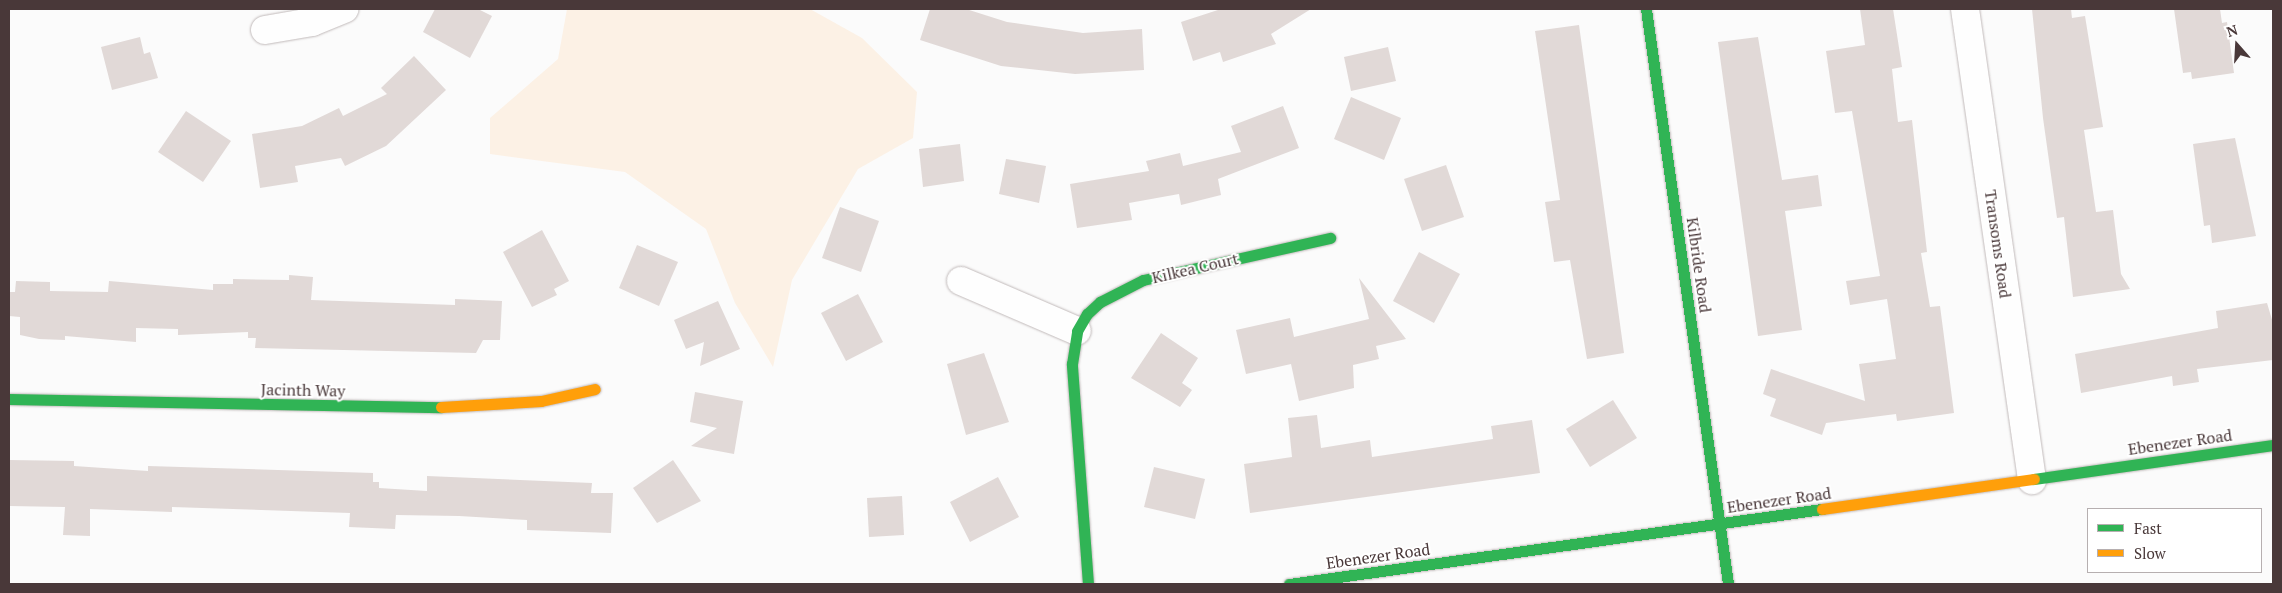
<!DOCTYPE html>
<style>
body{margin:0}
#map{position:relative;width:2282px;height:593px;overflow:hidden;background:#fbfbfb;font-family:"PT Serif",serif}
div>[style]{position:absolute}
.green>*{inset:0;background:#fcf1e5}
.building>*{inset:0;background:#e1d9d7}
.roads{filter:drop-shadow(0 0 1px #c1baba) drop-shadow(0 0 1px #c1baba)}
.street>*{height:28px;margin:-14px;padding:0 14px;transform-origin:14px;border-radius:14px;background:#fefefe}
.fast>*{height:11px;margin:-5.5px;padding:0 5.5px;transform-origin:5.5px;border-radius:5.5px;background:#30b455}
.slow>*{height:11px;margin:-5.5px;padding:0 5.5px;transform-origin:5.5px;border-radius:5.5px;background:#ff9f0a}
span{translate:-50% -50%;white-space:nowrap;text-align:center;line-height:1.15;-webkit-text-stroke:4px #fff;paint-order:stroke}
.street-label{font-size:16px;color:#493839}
.frame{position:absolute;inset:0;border:10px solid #493839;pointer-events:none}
.legend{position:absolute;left:2087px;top:508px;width:175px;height:65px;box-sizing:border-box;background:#fff;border:1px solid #b6afb0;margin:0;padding:6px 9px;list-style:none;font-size:15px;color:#493839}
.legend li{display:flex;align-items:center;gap:10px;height:25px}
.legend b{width:25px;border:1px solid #b6afb0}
.north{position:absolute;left:2212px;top:20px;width:50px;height:50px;-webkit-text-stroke:4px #fff;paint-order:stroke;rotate:341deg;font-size:14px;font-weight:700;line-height:20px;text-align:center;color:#493839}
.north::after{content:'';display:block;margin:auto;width:18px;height:22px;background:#493839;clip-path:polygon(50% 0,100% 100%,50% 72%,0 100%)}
</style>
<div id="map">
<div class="green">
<i style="clip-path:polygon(567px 9px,810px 9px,862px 38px,917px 92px,913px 138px,858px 169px,792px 280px,773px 367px,735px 303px,706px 229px,625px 172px,490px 154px,490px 118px,558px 59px)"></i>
</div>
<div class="building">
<i style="clip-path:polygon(435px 9px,478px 9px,492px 16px,470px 58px,423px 32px)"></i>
<i style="clip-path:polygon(930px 9px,966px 9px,1007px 22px,1083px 33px,1142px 29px,1144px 70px,1075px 74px,1001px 66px,920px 40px)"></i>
<i style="clip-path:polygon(1221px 9px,1311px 9px,1271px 34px,1276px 44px,1223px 62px,1220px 52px,1193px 61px,1181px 22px)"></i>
<i style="clip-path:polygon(1860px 9px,1893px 9px,1902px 67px,1892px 69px,1898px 122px,1912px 120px,1927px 252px,1921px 253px,1930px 307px,1940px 306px,1954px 413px,1897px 421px,1896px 414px,1826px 423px,1822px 435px,1770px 416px,1776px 399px,1763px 394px,1771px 369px,1865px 401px,1859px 364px,1896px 359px,1887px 299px,1850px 305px,1846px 281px,1880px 276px,1852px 111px,1835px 113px,1826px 51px,1865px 45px)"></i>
<i style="clip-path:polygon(2032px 9px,2071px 9px,2072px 18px,2085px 16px,2103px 127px,2084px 130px,2096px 212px,2113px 210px,2121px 274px,2130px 289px,2073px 297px,2064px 217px,2057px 218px,2043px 118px)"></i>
<i style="clip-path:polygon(2174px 9px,2220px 9px,2222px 23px,2227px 22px,2234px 73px,2192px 79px,2191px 72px,2183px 73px)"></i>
<i style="clip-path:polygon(1579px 25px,1624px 353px,1587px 359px,1570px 260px,1554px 262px,1545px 202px,1560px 200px,1535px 31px)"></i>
<i style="clip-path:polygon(140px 37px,144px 54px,150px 52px,158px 78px,112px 90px,101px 47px)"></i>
<i style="clip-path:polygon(1758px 37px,1782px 180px,1818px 175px,1822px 206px,1785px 211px,1802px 330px,1758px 336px,1718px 42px)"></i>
<i style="clip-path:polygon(1388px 47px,1396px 81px,1351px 91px,1344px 57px)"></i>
<i style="clip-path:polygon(414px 56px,446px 90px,386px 146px,345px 166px,341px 158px,295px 166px,298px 182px,260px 188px,252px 134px,302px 126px,339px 108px,343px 116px,387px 94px,381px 88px)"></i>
<i style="clip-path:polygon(1351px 97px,1401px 118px,1384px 160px,1334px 139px)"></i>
<i style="clip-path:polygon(1283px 106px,1299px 148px,1218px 179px,1221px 195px,1181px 205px,1179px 194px,1129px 203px,1132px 220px,1077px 228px,1070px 184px,1149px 171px,1146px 161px,1180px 153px,1183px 166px,1241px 152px,1231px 126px)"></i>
<i style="clip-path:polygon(186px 111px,231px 141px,203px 182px,158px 152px)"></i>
<i style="clip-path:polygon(2235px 138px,2256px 236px,2212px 243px,2210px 225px,2204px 226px,2193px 144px)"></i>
<i style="clip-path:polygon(960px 144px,964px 181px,923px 187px,919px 149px)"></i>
<i style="clip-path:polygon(1006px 159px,1046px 166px,1039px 203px,999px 194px)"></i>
<i style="clip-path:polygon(1446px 165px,1464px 217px,1422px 231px,1404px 179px)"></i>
<i style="clip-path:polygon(840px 207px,879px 221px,861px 272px,822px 258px)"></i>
<i style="clip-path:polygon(542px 230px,569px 281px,554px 289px,557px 295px,532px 307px,503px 252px)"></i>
<i style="clip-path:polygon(637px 245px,678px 262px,659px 306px,619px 288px)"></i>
<i style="clip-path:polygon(1419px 252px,1460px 274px,1434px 323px,1393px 301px)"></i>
<i style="clip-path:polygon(289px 275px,313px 277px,311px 300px,455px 305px,455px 299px,502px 301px,500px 340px,483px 340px,476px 353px,255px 348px,256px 338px,248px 338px,248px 332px,178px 335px,178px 329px,136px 328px,136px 342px,65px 336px,65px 340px,39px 339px,20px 335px,20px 317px,9px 316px,9px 292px,15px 292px,16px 281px,50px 282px,50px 291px,108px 292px,109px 281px,213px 290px,213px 284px,233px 284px,233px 279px,289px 280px)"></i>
<i style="clip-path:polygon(1359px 278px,1406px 339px,1376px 346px,1379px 359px,1353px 365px,1354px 388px,1299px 401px,1291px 364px,1246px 374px,1236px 330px,1290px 318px,1294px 337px,1369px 319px)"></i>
<i style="clip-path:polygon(858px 294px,883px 342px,846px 361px,821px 313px)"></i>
<i style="clip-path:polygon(718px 301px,740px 349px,700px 366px,704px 342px,686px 349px,674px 320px)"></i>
<i style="clip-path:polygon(2267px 303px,2273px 323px,2273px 360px,2197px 369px,2199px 382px,2173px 386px,2172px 376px,2081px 393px,2075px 354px,2218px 328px,2216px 311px)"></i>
<i style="clip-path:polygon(1161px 333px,1198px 358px,1182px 383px,1192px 390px,1180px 407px,1131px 378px)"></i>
<i style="clip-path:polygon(984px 353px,1009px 422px,966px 435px,947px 364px)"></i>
<i style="clip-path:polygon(695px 392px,743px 401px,734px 454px,691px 446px,717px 428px,690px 422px)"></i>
<i style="clip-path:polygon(1613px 400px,1637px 438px,1590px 467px,1566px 429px)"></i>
<i style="clip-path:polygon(1317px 415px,1321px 448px,1370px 440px,1372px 457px,1493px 439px,1491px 426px,1532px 420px,1540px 473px,1250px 513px,1244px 464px,1292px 457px,1288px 418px)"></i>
<i style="clip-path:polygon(9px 460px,74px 461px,74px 466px,148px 471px,148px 466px,373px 473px,373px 482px,379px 482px,379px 488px,427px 491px,427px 476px,592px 483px,591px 493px,613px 493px,611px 533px,527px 530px,527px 520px,459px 516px,396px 515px,395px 529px,349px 527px,350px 513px,172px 507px,172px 512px,90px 509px,90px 536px,63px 535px,65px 507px,9px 506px)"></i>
<i style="clip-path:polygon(673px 460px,701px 501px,657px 523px,633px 488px)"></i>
<i style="clip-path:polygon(1154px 467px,1205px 479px,1195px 519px,1144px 507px)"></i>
<i style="clip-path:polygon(998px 477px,1019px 517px,970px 542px,950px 502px)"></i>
<i style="clip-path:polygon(902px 496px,904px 535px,869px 537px,867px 498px)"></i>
</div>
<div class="roads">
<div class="street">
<i style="left:1965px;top:9px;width:476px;rotate:81.9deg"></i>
<i style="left:265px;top:30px;width:48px;rotate:-9.7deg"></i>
<i style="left:312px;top:22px;width:35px;rotate:-22deg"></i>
<i style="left:961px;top:281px;width:126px;rotate:23.3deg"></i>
</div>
<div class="fast">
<i style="left:1646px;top:9px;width:581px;rotate:81.88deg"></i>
<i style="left:9px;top:399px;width:432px;rotate:1.1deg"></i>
<i style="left:2034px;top:479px;width:241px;rotate:-8.1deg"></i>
<i style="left:1088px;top:584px;width:221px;rotate:-94.2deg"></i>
<i style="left:1072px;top:364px;width:33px;rotate:-81deg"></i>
<i style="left:1077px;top:331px;width:20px;rotate:-60deg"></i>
<i style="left:1087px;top:314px;width:18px;rotate:-43deg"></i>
<i style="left:1100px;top:302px;width:48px;rotate:-27.1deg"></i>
<i style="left:1143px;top:280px;width:192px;rotate:-12.7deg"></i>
<i style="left:1289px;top:584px;width:538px;rotate:-8.01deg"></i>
</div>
<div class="slow">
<i style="left:441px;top:407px;width:100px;rotate:-3.4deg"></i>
<i style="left:541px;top:401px;width:55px;rotate:-12.5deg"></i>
<i style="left:1822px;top:509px;width:214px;rotate:-8.1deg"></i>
</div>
</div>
<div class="street-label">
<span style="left:1998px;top:244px;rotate:82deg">Transoms Road</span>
<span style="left:1699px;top:265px;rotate:82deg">Kilbride Road</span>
<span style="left:1195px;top:268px;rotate:-13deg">Kilkea Court</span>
<span style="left:303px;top:390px;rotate:1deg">Jacinth Way</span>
<span style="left:2180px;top:442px;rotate:-8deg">Ebenezer Road</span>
<span style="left:1779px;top:500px;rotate:-8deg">Ebenezer Road</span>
<span style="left:1378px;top:556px;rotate:-8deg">Ebenezer Road</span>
</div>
<div class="frame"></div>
<ul class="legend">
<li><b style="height:6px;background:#30b455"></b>Fast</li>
<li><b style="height:6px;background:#ff9f0a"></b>Slow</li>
</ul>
<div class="north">N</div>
</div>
